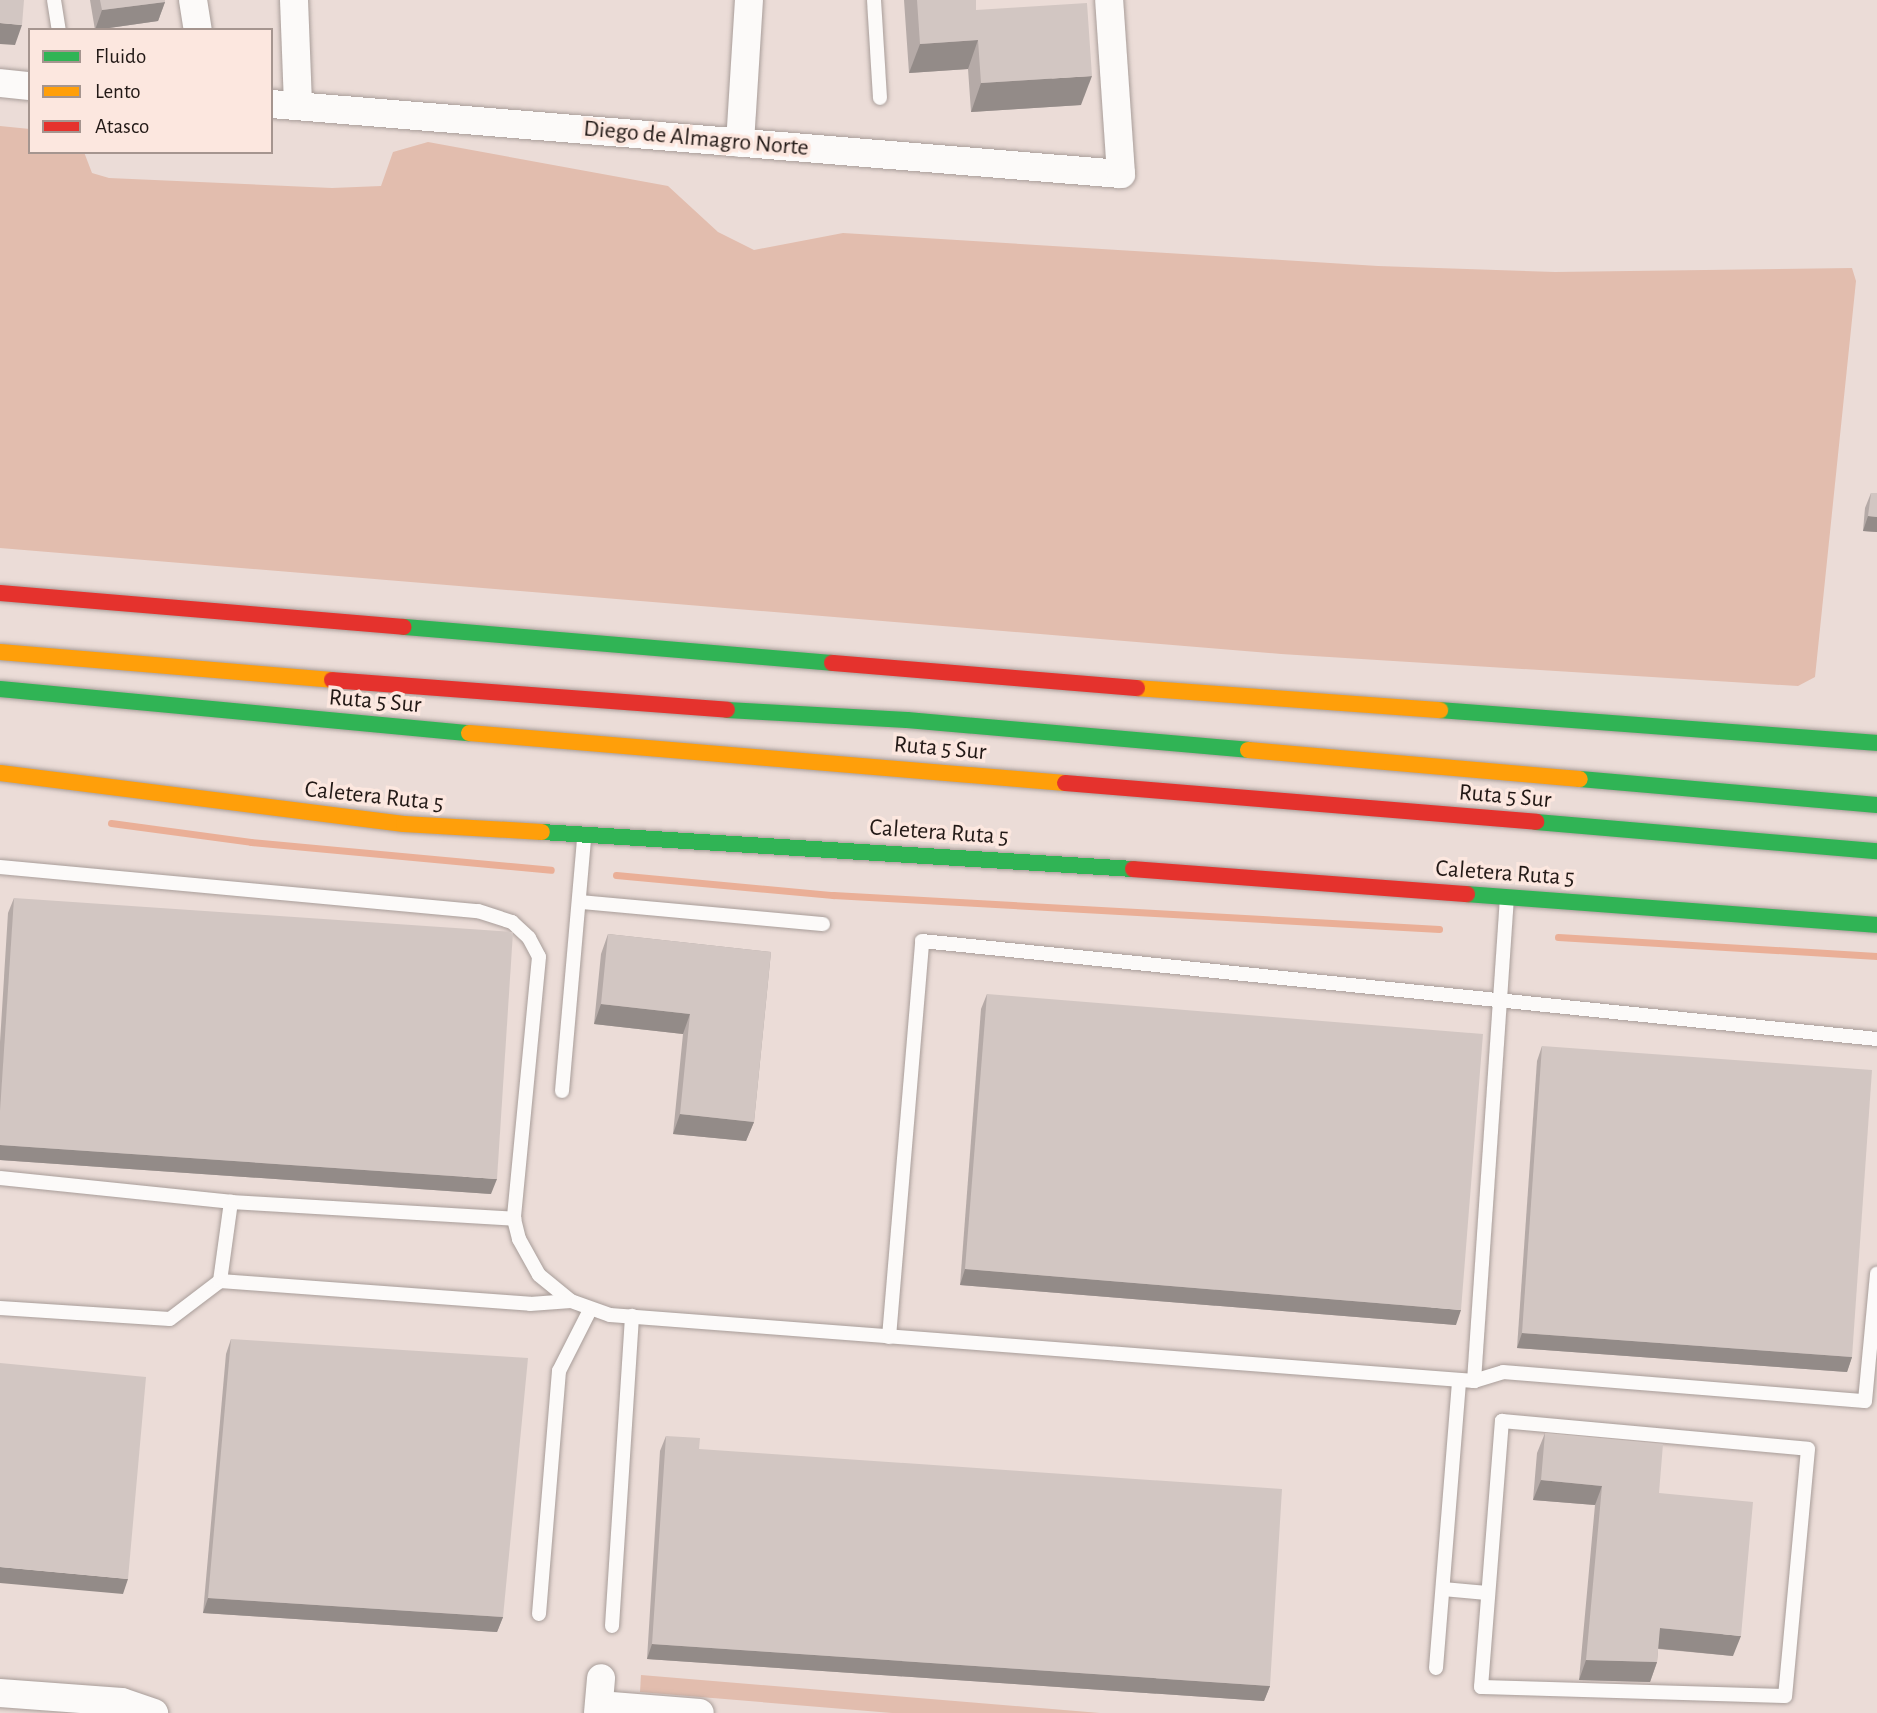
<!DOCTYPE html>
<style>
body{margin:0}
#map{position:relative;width:1877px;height:1713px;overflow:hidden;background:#ebdcd7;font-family:"Alegreya Sans",sans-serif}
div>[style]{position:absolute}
.green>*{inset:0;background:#e2bdae}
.stream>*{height:7px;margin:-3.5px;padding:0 3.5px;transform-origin:3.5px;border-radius:3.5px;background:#eaaf97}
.roads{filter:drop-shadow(0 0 2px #a89d99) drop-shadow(0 0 2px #a89d99)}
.lane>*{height:14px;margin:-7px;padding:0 7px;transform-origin:7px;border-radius:7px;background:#fcfaf9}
.street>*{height:28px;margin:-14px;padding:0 14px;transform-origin:14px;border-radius:14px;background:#fcfaf9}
.fast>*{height:16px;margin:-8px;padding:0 8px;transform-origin:8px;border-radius:8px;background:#30b455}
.slow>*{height:16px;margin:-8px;padding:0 8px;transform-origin:8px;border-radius:8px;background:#ff9f0a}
.jam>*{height:16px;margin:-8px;padding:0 8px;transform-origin:8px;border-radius:8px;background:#e5322d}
.wall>*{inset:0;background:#b5aaa7}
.shaded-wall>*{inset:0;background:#938b88}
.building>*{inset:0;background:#d2c6c2}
span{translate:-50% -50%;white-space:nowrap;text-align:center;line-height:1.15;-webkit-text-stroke:7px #fce7df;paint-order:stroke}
.street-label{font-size:24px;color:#221916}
.legend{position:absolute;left:28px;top:28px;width:245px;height:126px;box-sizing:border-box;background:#fce7df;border:2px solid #a5958f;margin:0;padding:9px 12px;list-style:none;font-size:21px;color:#221916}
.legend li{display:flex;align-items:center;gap:14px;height:35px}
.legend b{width:35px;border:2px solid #a5958f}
</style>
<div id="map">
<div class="green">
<i style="clip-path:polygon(0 126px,30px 129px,30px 152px,84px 152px,92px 173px,109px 178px,332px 188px,381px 186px,393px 152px,428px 142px,668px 186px,718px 232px,754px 250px,843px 233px,1378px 266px,1555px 272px,1852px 268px,1856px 281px,1815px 677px,1798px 686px,1281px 654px,0 548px)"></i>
<i style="clip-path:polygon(641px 1675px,1100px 1713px,892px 1713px,640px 1692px)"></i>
</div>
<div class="stream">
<i style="left:111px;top:823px;width:141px;rotate:7.7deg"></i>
<i style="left:251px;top:842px;width:301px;rotate:5.3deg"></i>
<i style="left:616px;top:875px;width:218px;rotate:5.3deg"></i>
<i style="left:833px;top:895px;width:607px;rotate:3.21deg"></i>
<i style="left:1558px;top:937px;width:320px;rotate:3.4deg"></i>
</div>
<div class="roads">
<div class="lane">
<i style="left:54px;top:0;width:30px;rotate:81deg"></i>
<i style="left:874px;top:0;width:98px;rotate:86.5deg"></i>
<i style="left:0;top:867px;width:480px;rotate:5.3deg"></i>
<i style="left:478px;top:911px;width:36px;rotate:18deg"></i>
<i style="left:512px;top:922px;width:23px;rotate:43deg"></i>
<i style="left:529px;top:938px;width:21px;rotate:62deg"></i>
<i style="left:539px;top:957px;width:263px;rotate:95.5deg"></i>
<i style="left:581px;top:902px;width:243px;rotate:5.2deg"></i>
<i style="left:562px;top:1091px;width:254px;rotate:-85deg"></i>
<i style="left:0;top:1178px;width:232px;rotate:5.9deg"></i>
<i style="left:231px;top:1202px;width:284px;rotate:3.4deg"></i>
<i style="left:514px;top:1219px;width:21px;rotate:76deg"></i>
<i style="left:519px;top:1239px;width:41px;rotate:60.9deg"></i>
<i style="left:539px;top:1275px;width:41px;rotate:39.1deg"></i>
<i style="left:571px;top:1301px;width:41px;rotate:19.7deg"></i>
<i style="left:610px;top:1315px;width:867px;rotate:4.37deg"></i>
<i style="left:1474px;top:1381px;width:30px;rotate:-17deg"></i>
<i style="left:1503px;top:1372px;width:363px;rotate:4.6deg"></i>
<i style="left:1865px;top:1401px;width:128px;rotate:-84.6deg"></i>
<i style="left:220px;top:1281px;width:311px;rotate:4.2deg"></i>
<i style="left:530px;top:1304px;width:41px;rotate:-4.2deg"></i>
<i style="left:0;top:1308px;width:170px;rotate:3.7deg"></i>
<i style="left:170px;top:1319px;width:63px;rotate:-37.2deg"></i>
<i style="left:220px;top:1281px;width:80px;rotate:-82.1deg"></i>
<i style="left:889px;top:1337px;width:397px;rotate:-85.2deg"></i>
<i style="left:922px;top:941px;width:960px;rotate:5.86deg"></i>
<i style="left:1474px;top:1381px;width:482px;rotate:-86.1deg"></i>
<i style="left:1502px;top:1421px;width:307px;rotate:5.2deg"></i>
<i style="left:1808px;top:1449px;width:248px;rotate:95.3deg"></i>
<i style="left:1785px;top:1696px;width:304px;rotate:-178.3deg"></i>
<i style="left:1481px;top:1687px;width:267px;rotate:-85.5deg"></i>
<i style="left:1443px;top:1589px;width:44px;rotate:5.2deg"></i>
<i style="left:539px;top:1614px;width:244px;rotate:-85.3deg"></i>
<i style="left:559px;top:1371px;width:68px;rotate:-63.1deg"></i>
<i style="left:612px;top:1626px;width:311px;rotate:-86.3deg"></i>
<i style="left:1436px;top:1668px;width:289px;rotate:-85.4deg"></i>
</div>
<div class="street">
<i style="left:193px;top:0;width:30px;rotate:81deg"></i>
<i style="left:294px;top:0;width:106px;rotate:87.8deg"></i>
<i style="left:0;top:83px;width:30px;rotate:6deg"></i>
<i style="left:271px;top:104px;width:853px;rotate:4.71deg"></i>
<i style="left:1121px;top:174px;width:174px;rotate:-93.9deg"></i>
<i style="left:740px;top:143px;width:143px;rotate:-86.4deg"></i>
<i style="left:0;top:1693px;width:122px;rotate:4.2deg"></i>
<i style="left:122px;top:1702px;width:34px;rotate:19deg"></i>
<i style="left:599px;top:1705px;width:101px;rotate:4.5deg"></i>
<i style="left:598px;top:1713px;width:35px;rotate:-85deg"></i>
</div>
<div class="fast">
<i style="left:404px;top:627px;width:430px;rotate:4.8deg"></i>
<i style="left:0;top:689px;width:471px;rotate:5.4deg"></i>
<i style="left:727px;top:710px;width:180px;rotate:3.2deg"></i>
<i style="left:907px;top:720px;width:342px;rotate:5deg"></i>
<i style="left:1440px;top:710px;width:438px;rotate:4.3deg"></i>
<i style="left:1580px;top:779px;width:298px;rotate:5deg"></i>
<i style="left:1536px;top:822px;width:342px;rotate:4.9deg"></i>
<i style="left:542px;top:832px;width:592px;rotate:3.58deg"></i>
<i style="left:1467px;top:894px;width:411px;rotate:4.3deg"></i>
</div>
<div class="slow">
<i style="left:0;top:652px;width:333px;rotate:4.8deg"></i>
<i style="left:1137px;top:688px;width:304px;rotate:4.2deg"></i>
<i style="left:469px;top:733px;width:598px;rotate:4.8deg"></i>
<i style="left:1248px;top:750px;width:333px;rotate:5deg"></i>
<i style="left:0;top:773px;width:407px;rotate:7.2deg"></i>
<i style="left:404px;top:824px;width:138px;rotate:3.3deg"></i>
</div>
<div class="jam">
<i style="left:0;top:593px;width:405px;rotate:4.8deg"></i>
<i style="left:832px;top:663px;width:306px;rotate:4.7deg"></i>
<i style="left:332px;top:680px;width:396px;rotate:4.3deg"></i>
<i style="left:1065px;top:783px;width:473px;rotate:4.7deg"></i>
<i style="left:1133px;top:869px;width:335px;rotate:4.3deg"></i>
</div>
</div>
<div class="wall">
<i style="clip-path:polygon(90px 0,165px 0,165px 2px,158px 21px,95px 30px)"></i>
<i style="clip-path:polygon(904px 0,976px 0,976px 10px,1081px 105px,971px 112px,968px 69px,909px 73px)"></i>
<i style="clip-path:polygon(1871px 493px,1877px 493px,1877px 532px,1863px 531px,1865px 508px)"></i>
<i style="clip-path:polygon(14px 898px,491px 1194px,0 1160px,0 1042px,8px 913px)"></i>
<i style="clip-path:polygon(608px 934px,771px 952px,754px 1122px,746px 1141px,673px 1134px,683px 1034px,594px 1024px,601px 954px)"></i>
<i style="clip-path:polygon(987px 994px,1456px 1325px,960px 1285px,981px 1009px)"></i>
<i style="clip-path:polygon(1542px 1046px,1852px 1357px,1847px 1372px,1517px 1348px,1537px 1061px)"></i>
<i style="clip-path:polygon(231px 1339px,503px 1617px,497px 1632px,203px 1613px,226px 1354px)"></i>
<i style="clip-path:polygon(1545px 1433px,1659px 1493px,1733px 1656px,1658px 1649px,1657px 1662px,1650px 1682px,1579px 1680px,1595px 1505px,1533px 1500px,1537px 1453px)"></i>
<i style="clip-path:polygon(666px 1436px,1270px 1686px,1264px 1701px,647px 1659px,660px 1451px)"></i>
</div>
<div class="shaded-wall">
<i style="clip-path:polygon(165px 2px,158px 21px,95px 30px,102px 10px)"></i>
<i style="clip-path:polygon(0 23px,22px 25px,15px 45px,0 44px)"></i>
<i style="clip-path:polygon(978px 40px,968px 69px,909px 73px,920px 44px)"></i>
<i style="clip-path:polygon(1092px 76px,1081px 105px,971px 112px,981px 83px)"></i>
<i style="clip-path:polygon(1868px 516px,1877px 517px,1877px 532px,1863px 531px)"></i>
<i style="clip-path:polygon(601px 1004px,690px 1014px,683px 1034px,594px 1024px)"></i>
<i style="clip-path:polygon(680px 1114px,754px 1122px,746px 1141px,673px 1134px)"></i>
<i style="clip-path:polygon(0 1145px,497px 1179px,491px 1194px,0 1160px)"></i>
<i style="clip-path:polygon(965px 1269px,1461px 1310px,1456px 1325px,960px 1285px)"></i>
<i style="clip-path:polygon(1522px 1333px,1852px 1357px,1847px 1372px,1517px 1348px)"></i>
<i style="clip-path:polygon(1541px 1480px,1602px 1486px,1595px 1505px,1533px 1500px)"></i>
<i style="clip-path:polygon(0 1567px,128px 1579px,123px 1594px,0 1583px)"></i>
<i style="clip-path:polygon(208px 1598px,503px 1617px,497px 1632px,203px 1613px)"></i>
<i style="clip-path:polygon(1660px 1628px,1741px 1636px,1733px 1656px,1653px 1648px)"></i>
<i style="clip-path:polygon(652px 1644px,1270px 1686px,1264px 1701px,647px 1659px)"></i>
<i style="clip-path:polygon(1586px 1660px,1657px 1662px,1650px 1682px,1579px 1680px)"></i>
</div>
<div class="building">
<i style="clip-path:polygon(0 0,24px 0,22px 25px,0 23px)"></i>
<i style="clip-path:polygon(100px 0,165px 0,165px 2px,102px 10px)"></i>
<i style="clip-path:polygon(917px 0,976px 0,976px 10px,1087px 3px,1092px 76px,981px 83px,978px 40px,920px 44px)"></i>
<i style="clip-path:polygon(1871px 493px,1877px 493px,1877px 517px,1868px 516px)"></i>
<i style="clip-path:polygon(14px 898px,513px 932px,497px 1179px,0 1145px,0 1111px)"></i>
<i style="clip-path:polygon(608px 934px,771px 952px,754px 1122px,680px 1114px,690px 1014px,601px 1004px)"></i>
<i style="clip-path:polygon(987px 994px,1483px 1034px,1461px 1310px,965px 1269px)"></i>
<i style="clip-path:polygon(1542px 1046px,1872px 1070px,1852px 1357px,1522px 1333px)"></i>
<i style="clip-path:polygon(231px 1339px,528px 1358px,503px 1617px,208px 1598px)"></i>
<i style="clip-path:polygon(0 1363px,146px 1377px,128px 1579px,0 1567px)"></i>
<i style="clip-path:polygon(1545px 1433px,1663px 1444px,1659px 1493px,1753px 1502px,1741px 1636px,1660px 1628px,1657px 1662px,1586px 1660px,1602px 1486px,1541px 1480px)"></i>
<i style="clip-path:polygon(666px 1436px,700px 1438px,699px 1449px,1282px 1489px,1270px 1686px,652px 1644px)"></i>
</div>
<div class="street-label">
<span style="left:696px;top:139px;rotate:5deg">Diego de Almagro Norte</span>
<span style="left:375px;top:702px;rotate:5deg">Ruta 5 Sur</span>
<span style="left:940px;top:749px;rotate:5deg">Ruta 5 Sur</span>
<span style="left:374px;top:797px;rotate:6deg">Caletera Ruta 5</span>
<span style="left:1505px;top:797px;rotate:5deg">Ruta 5 Sur</span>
<span style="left:939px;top:833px;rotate:4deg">Caletera Ruta 5</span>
<span style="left:1505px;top:874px;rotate:4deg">Caletera Ruta 5</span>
</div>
<ul class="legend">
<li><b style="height:9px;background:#30b455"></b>Fluido</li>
<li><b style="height:9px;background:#ff9f0a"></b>Lento</li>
<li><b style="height:9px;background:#e5322d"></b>Atasco</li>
</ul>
</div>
